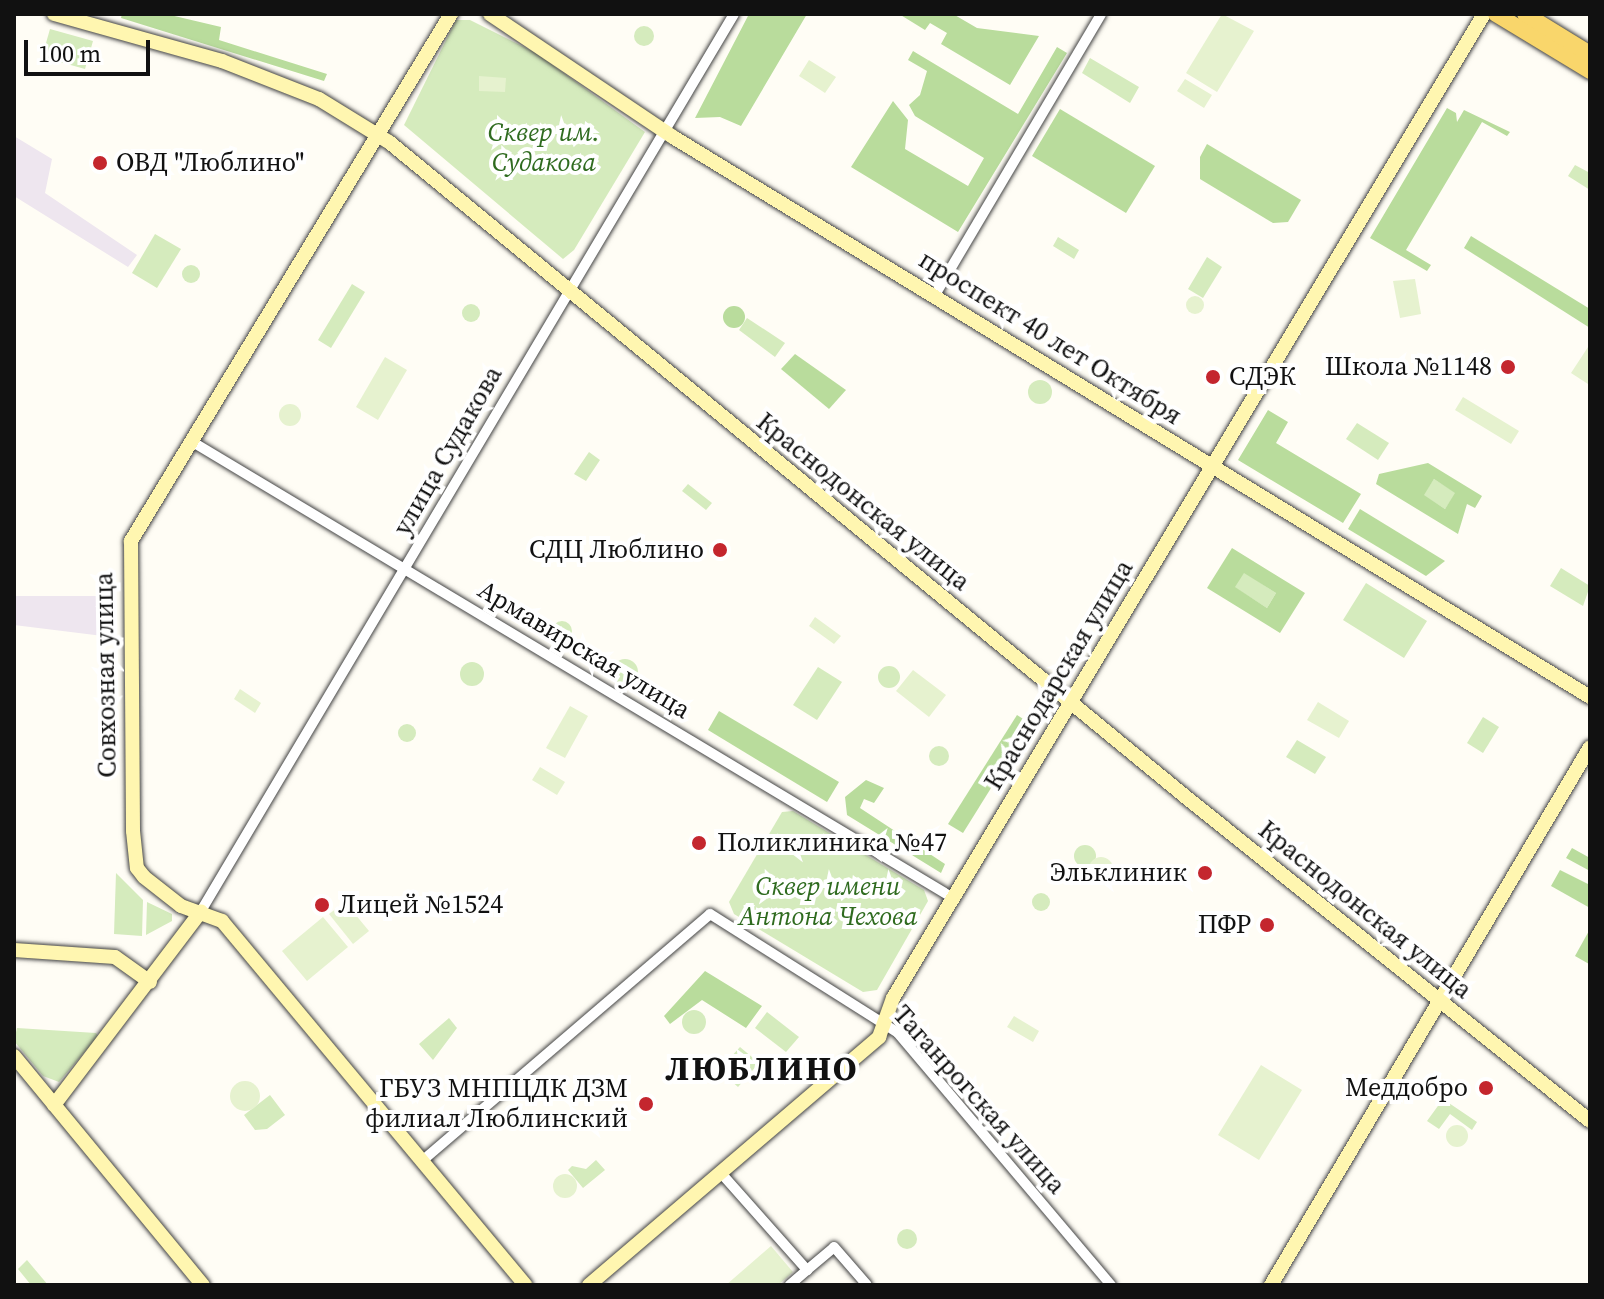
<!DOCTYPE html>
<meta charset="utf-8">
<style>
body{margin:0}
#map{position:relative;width:1604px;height:1299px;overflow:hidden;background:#fffdf5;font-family:"Source Serif 4",serif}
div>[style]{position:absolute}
.industrial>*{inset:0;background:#eee6ef}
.green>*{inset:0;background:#d5ebbd}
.round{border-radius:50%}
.forest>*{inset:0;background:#b9dc9c}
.pitch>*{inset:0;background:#e6f2cf}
.roads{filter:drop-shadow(0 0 2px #444) drop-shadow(0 0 2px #444)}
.street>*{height:10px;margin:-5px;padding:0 5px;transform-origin:5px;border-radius:5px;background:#fff}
.secondary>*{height:14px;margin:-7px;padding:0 7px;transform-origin:7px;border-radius:7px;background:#fff6b0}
.primary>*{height:16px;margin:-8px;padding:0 8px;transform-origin:8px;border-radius:8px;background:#f9d66b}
.dots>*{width:22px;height:22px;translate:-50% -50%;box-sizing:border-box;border:4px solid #fff;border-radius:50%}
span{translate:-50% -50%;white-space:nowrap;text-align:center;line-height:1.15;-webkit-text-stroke:8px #fff;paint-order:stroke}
.park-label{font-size:26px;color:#2f6b1f;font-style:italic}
.poi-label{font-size:26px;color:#111}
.left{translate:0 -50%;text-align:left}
.right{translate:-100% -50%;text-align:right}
.street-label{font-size:26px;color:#111}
.district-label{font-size:34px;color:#111;font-weight:700;letter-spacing:2px}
.frame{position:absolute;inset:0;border:16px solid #111;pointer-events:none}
.scale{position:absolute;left:24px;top:40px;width:126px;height:36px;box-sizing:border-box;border:4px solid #111;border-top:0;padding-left:10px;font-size:24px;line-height:28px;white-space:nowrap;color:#111;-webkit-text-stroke:6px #fff;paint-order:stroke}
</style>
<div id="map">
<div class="industrial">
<i style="clip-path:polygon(14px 136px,52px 159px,45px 193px,137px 255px,128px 267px,14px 196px)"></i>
<i style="clip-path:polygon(14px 596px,110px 596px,111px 637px,14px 625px)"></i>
</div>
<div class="green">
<i style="clip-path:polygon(456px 20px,470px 20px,536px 53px,645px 132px,574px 250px,563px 259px,404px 125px)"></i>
<i class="round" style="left:634px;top:26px;width:20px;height:20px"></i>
<i style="clip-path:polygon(50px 29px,93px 41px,85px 69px,42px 57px)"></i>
<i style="clip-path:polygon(1090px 58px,1139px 87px,1130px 103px,1082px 73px)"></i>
<i style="clip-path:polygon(1575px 165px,1590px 173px,1590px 190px,1568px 176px)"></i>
<i style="clip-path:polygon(155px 234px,181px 249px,157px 288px,132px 273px)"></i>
<i style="clip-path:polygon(1058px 237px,1079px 250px,1074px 259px,1053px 246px)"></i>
<i style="clip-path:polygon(1207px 257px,1222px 267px,1203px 298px,1188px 289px)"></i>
<i class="round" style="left:182px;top:265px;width:18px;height:18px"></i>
<i style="clip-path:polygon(352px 284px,365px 292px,331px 348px,318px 340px)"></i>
<i class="round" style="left:462px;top:304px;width:18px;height:18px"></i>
<i style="clip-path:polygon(747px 318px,785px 343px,775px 357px,739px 330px)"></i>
<i class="round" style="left:1028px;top:380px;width:24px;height:24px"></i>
<i style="clip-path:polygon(1357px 423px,1389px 443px,1378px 460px,1346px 439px)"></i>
<i style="clip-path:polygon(589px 452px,600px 460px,586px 481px,574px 474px)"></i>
<i style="clip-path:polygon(1434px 479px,1456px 493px,1445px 509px,1423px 495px)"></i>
<i style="clip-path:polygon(688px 484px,712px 503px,706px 510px,682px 491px)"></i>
<i style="clip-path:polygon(1561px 568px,1590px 586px,1583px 606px,1550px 586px)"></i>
<i style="clip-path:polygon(1244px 572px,1276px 593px,1267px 608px,1234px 587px)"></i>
<i style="clip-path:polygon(1366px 583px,1427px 621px,1404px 658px,1343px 620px)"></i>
<i class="round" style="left:552px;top:621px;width:20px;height:20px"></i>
<i class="round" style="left:612px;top:659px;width:26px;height:26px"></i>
<i class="round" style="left:460px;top:662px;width:24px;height:24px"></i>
<i class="round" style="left:878px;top:666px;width:22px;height:22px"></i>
<i style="clip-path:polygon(818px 667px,842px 682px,817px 720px,793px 705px)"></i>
<i style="clip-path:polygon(1483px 717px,1499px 727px,1483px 753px,1467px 743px)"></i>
<i class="round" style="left:398px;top:724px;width:18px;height:18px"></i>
<i style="clip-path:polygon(1297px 740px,1326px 757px,1315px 774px,1286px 757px)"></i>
<i class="round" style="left:929px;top:746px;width:20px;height:20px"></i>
<i style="clip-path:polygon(793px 811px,924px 890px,928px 901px,877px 990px,863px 992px,734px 914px,729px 902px,782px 812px)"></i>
<i class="round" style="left:1074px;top:845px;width:22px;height:22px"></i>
<i style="clip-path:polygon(116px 873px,143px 900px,142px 936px,114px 934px)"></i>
<i class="round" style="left:1032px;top:893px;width:18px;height:18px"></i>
<i style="clip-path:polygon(147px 902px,172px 914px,172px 921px,146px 935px)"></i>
<i style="clip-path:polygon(1202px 911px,1223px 928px,1217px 936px,1195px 919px)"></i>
<i class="round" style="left:682px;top:1010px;width:24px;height:24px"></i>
<i style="clip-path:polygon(767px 1012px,799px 1037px,786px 1052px,755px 1028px)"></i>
<i style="clip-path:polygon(449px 1018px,457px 1028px,433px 1060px,419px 1044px)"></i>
<i style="clip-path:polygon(17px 1028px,96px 1033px,98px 1036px,59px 1082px,43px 1076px,14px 1041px)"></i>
<i style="clip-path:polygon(740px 1047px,759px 1063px,738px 1087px,719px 1070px)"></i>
<i style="clip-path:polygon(270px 1095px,285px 1115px,267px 1129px,255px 1130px,244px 1115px)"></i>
<i style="clip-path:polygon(1443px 1099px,1477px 1122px,1472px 1130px,1450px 1114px,1439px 1129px,1427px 1121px)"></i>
<i style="clip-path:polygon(596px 1160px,605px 1170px,583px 1188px,568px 1170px,572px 1166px,586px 1169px)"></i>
<i class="round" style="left:897px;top:1229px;width:20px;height:20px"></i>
<i style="clip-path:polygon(27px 1260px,48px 1285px,31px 1285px,18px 1269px)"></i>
</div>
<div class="forest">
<i style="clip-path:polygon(122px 14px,166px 14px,221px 27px,219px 40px,327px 74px,324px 81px,121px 18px)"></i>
<i style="clip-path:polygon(749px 14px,807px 14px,741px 126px,720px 117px,695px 118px)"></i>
<i style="clip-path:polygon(899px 14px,953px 14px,977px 28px,1039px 36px,1010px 85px,941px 44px,947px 33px,930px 23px,925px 30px)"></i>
<i style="clip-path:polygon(1057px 47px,1067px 53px,958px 232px,851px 167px,893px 101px,908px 120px,905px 149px,968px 186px,984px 158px,915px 116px,909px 105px,920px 95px,927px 71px,908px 60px,913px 51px,1018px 114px)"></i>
<i style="clip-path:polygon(1447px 108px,1456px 113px,1457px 122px,1464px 110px,1510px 132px,1507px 136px,1482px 122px,1406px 250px,1431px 265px,1427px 271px,1370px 238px)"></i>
<i style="clip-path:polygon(1060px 109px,1155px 166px,1126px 213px,1032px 156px)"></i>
<i style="clip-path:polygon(1207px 144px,1301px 200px,1288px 222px,1273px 223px,1200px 179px,1200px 157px)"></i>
<i style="clip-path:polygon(1471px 236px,1590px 309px,1590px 328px,1464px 248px)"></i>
<i class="round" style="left:723px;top:306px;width:22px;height:22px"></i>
<i style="clip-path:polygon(795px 354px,846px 390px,829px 409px,781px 369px)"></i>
<i style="clip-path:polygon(1268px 410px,1288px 422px,1276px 443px,1361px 494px,1343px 523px,1238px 460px)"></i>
<i style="clip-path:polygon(evenodd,1428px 463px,1482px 496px,1475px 508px,1467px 504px,1458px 534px,1376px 484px,1379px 474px,1428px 463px,1434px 479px,1455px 493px,1445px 509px,1424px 495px,1434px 479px)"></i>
<i style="clip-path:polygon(1360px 509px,1445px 561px,1426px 576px,1348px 529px)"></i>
<i style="clip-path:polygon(evenodd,1232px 548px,1305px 593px,1280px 633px,1207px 588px,1232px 548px,1244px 573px,1276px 593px,1267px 608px,1235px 587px,1244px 573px)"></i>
<i style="clip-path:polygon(719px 711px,839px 782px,827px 802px,708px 730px)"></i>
<i style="clip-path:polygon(1017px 715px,1031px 724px,963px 833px,948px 824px)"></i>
<i style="clip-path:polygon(866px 780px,884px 788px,874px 803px,864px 799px,860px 808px,945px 864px,941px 873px,847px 815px,845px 797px)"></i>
<i style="clip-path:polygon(1572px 848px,1590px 858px,1590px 871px,1566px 858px)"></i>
<i style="clip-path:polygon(1560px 870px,1590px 885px,1590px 908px,1551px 886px)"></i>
<i style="clip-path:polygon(1590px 929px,1590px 962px,1589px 964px,1575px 956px)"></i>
<i style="clip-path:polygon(705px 971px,762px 1006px,746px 1028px,702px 1000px,670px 1024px,664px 1016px)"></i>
</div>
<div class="pitch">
<i style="clip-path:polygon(1222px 14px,1254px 31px,1217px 92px,1186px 73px)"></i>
<i style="clip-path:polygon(809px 60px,836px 77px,825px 93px,799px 76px)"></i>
<i style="clip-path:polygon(479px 76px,506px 78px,505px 92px,479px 91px)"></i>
<i style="clip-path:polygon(1185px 79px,1212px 95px,1204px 108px,1177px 91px)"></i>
<i style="clip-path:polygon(1415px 279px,1421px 314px,1400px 318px,1393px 281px)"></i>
<i class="round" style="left:1186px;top:296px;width:18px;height:18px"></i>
<i style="clip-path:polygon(1590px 344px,1590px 381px,1588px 384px,1571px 373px)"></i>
<i style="clip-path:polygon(385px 357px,407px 370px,378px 420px,356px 407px)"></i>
<i style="clip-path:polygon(1463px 397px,1519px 431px,1511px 444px,1455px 410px)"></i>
<i class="round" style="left:279px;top:404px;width:22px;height:22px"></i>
<i style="clip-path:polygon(815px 617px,841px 636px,834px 644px,809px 626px)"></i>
<i style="clip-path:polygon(913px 670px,946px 695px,929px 717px,896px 691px)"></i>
<i style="clip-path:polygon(240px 689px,261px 703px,255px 713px,234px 699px)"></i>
<i style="clip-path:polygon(1318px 702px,1349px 721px,1339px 738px,1307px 720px)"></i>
<i style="clip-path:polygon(570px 706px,588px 716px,565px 758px,546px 748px)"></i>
<i style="clip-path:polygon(540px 767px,565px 782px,557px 795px,532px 780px)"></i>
<i class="round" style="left:1089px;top:857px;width:24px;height:24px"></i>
<i style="clip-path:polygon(345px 902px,369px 931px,353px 944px,329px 914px)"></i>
<i style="clip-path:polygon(323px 917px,348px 947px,307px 981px,282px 951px)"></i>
<i style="clip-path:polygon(1014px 1016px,1039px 1031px,1033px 1042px,1007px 1027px)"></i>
<i style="clip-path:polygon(1261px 1065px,1302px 1090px,1259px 1160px,1218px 1135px)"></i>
<i class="round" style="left:230px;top:1081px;width:30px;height:30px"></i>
<i class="round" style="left:1446px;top:1125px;width:22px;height:22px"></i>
<i class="round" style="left:553px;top:1174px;width:24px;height:24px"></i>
<i style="clip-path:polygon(771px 1246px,793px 1272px,778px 1285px,726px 1285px)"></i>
</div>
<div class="roads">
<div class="street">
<i style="left:935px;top:295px;width:326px;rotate:-59.4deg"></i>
<i style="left:191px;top:441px;width:889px;rotate:30.95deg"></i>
<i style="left:201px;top:911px;width:1043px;rotate:-59.28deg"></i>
<i style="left:422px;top:1161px;width:379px;rotate:-40.6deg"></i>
<i style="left:710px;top:914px;width:222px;rotate:32.3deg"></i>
<i style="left:898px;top:1033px;width:330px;rotate:49.8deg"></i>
<i style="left:721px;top:1173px;width:130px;rotate:48.4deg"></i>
<i style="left:807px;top:1270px;width:23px;rotate:139deg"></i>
<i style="left:807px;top:1270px;width:35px;rotate:-40deg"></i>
<i style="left:834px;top:1247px;width:50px;rotate:49deg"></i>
</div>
<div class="secondary">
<i style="left:54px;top:14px;width:174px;rotate:15.6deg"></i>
<i style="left:222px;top:61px;width:104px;rotate:21.4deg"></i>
<i style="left:319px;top:99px;width:82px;rotate:31.6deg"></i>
<i style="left:389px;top:142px;width:1033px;rotate:39.42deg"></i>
<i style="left:1187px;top:798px;width:516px;rotate:38.71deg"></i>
<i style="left:451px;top:14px;width:617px;rotate:121.27deg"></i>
<i style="left:131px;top:541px;width:290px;rotate:89.6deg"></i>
<i style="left:133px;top:831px;width:37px;rotate:84deg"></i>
<i style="left:137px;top:868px;width:11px;rotate:52deg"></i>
<i style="left:144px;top:877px;width:47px;rotate:38.1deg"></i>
<i style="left:181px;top:906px;width:44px;rotate:20.1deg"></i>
<i style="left:222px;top:921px;width:474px;rotate:50.2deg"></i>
<i style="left:490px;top:14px;width:220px;rotate:33.9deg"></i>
<i style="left:673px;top:137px;width:1074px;rotate:31.41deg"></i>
<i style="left:14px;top:950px;width:101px;rotate:4deg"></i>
<i style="left:115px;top:957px;width:43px;rotate:35.5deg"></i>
<i style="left:14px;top:1056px;width:297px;rotate:50.5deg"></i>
<i style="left:54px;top:1105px;width:243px;rotate:-52.8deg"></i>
<i style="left:589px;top:1285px;width:382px;rotate:-40.5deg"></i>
<i style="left:879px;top:1037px;width:41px;rotate:-70.3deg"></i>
<i style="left:893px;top:998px;width:1148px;rotate:-59.01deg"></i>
<i style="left:1271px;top:1285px;width:625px;rotate:-59.33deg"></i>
</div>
<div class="primary">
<i style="left:1496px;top:14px;width:110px;rotate:31.2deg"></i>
<i style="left:1525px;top:14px;width:76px;rotate:31.6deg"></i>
</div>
</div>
<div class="dots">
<i style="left:100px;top:163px;background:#c4262e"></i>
<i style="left:1508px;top:367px;background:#c4262e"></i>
<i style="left:1213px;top:377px;background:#c4262e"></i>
<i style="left:720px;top:550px;background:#c4262e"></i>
<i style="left:699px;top:843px;background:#c4262e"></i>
<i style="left:1205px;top:873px;background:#c4262e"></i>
<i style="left:322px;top:905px;background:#c4262e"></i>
<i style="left:1267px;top:925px;background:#c4262e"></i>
<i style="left:1486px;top:1088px;background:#c4262e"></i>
<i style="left:646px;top:1104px;background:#c4262e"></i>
</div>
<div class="park-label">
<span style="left:544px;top:148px">Сквер им.<br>Судакова</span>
<span style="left:828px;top:902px">Сквер имени<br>Антона Чехова</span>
</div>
<div class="poi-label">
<span class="left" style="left:116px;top:163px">ОВД "Люблино"</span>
<span class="right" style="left:1492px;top:367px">Школа №1148</span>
<span class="left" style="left:1229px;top:377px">СДЭК</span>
<span class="right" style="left:704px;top:550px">СДЦ Люблино</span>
<span class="left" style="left:717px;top:843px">Поликлиника №47</span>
<span class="right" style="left:1187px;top:873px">Эльклиник</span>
<span class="left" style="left:338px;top:905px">Лицей №1524</span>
<span class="right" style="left:1251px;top:925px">ПФР</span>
<span class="right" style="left:1468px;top:1088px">Меддобро</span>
<span class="right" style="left:628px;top:1104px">ГБУЗ МНПЦДК ДЗМ<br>филиал Люблинский</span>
</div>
<div class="street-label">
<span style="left:1050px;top:338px;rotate:32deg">проспект 40 лет Октября</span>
<span style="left:448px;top:451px;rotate:-60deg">улица Судакова</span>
<span style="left:863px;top:502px;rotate:39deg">Краснодонская улица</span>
<span style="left:584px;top:650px;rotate:31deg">Армавирская улица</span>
<span style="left:106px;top:675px;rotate:-91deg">Совхозная улица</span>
<span style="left:1059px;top:675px;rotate:-59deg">Краснодарская улица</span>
<span style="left:1365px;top:910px;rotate:39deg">Краснодонская улица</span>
<span style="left:979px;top:1100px;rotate:48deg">Таганрогская улица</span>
</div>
<div class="district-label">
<span style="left:762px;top:1069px">ЛЮБЛИНО</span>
</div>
<div class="frame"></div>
<div class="scale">100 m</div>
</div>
